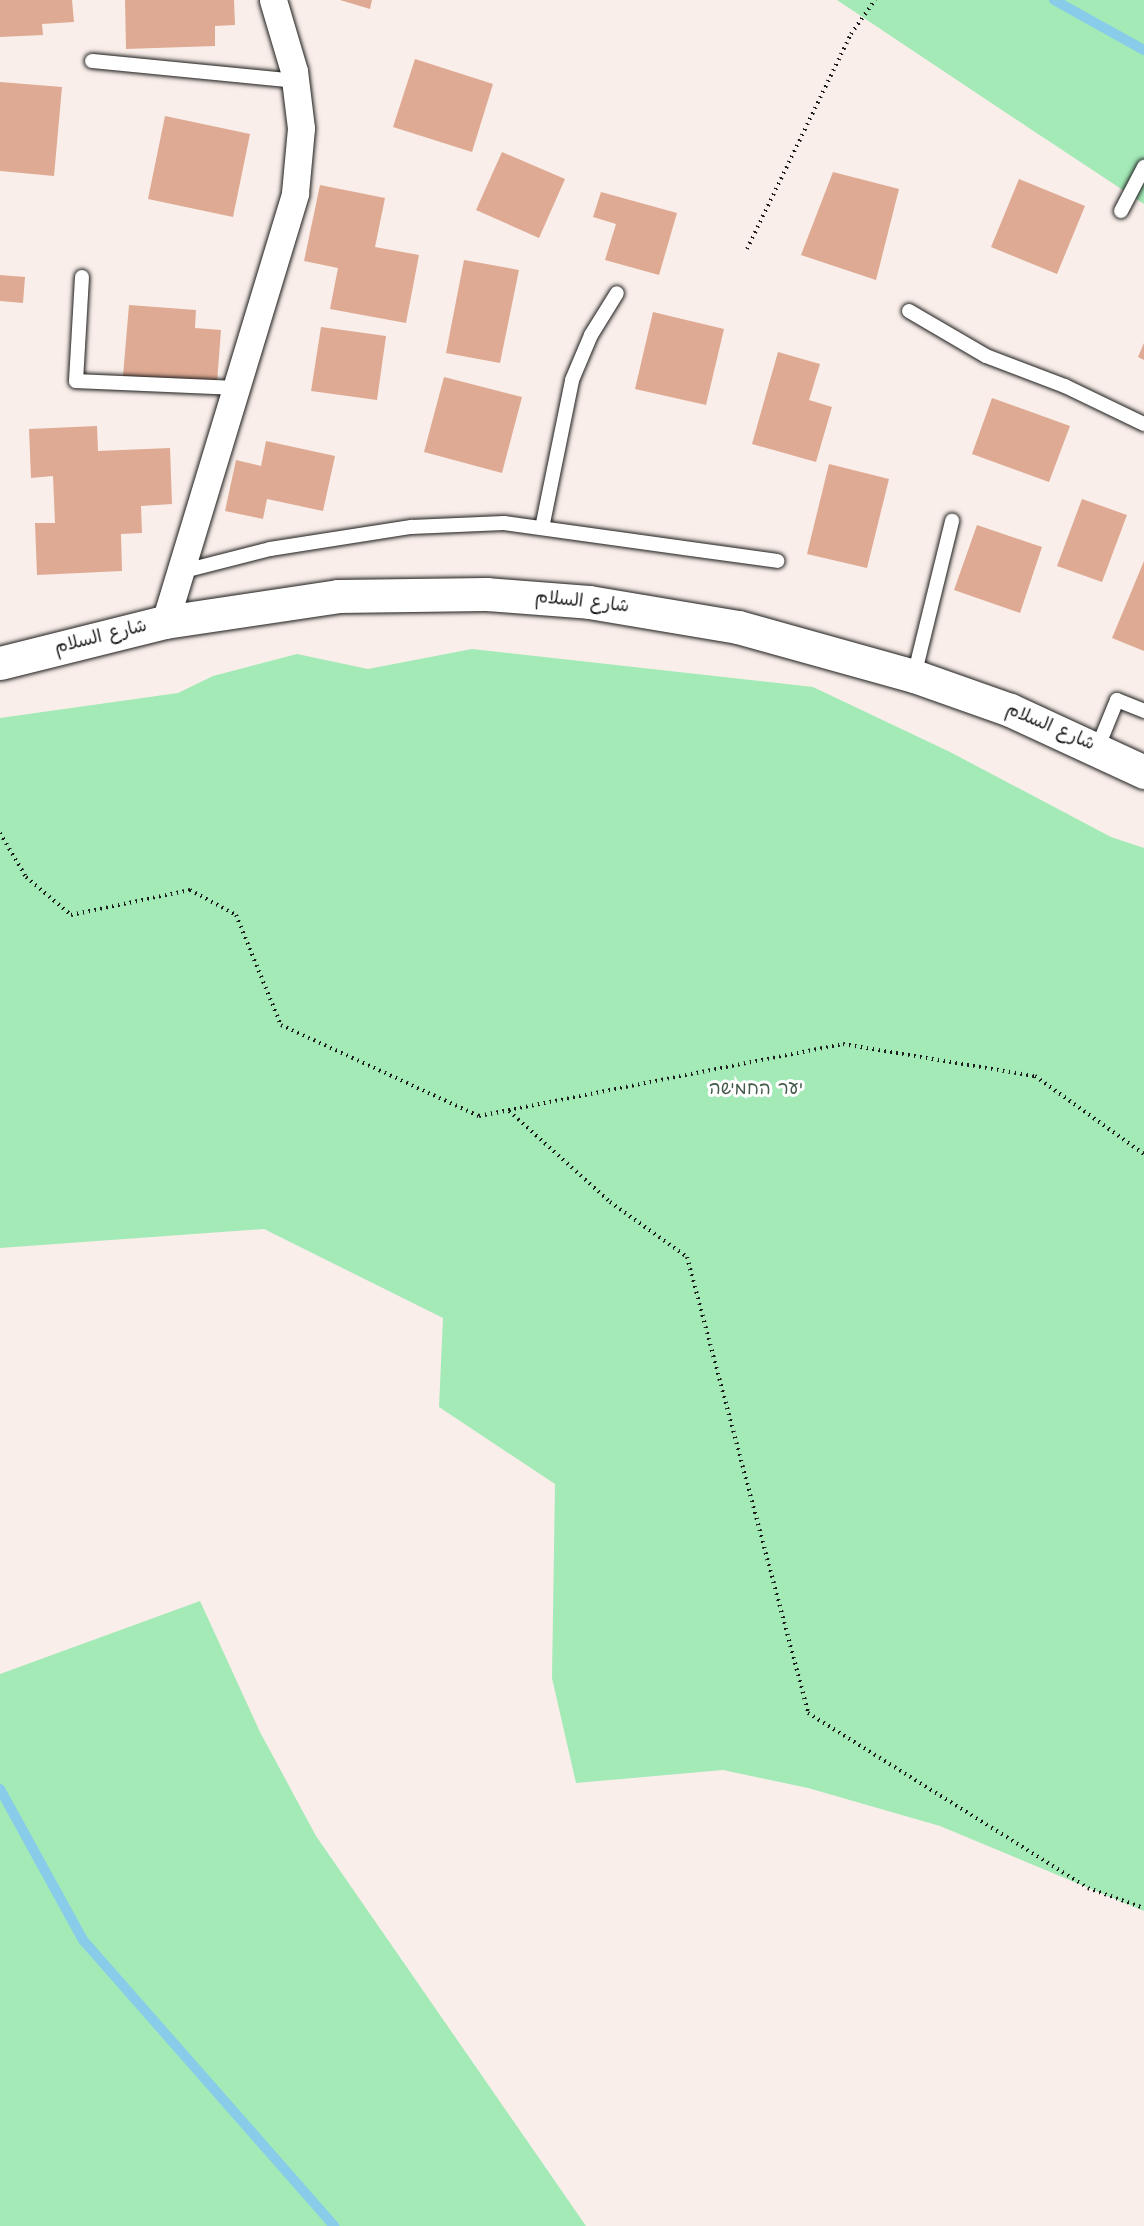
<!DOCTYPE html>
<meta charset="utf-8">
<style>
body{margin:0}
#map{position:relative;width:1144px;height:2226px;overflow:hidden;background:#f9eee9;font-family:Kalam,"Playpen Sans Arabic","Playpen Sans Hebrew",sans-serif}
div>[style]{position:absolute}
.green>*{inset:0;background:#a3eab7}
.stream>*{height:10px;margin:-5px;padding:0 5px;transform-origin:5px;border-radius:5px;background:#88cce9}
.building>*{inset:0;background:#dfaa93}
.path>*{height:4px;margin-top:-2px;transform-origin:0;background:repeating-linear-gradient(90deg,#1c1c1c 0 1.5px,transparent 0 6px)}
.roads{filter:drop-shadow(0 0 2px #1c1c1c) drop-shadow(0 0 2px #1c1c1c)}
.service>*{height:14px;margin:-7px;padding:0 7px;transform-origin:7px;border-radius:7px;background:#fff}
.minor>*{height:27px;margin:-13.5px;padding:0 13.5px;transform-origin:13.5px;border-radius:13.5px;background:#fff}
.secondary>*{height:33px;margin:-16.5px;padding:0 16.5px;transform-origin:16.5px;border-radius:16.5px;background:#fff}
span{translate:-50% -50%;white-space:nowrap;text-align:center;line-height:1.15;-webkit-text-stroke:6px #fff;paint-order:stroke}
.street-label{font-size:18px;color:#1c1c1c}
.park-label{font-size:18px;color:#445a4a}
</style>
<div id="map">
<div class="green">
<i style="clip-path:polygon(837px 0,1144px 0,1144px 204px,1029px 128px)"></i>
<i style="clip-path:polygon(472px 649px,813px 687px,950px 752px,1111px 837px,1144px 848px,1144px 1911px,940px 1826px,808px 1788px,723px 1770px,576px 1783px,552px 1678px,555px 1484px,439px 1407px,443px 1318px,264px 1229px,0 1248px,0 718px,178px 693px,213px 676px,297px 654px,368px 669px)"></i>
<i style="clip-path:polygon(200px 1601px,260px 1732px,316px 1836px,586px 2226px,0 2226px,0 1674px)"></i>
</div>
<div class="stream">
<i style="left:1054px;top:0;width:103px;rotate:29.1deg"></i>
<i style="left:0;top:1789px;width:172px;rotate:61.2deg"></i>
<i style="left:83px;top:1940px;width:381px;rotate:48.7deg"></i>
</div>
<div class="building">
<i style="clip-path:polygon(0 0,72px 0,74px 22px,42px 24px,43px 35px,0 37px)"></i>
<i style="clip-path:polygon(125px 0,234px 0,235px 25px,215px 26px,215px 46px,126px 49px)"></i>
<i style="clip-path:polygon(340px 0,372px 0,370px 9px)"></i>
<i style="clip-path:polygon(415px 59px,493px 84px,472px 152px,393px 127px)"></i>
<i style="clip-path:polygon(0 82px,62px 87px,54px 176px,0 171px)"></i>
<i style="clip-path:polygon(165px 116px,250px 134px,233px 217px,148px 199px)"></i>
<i style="clip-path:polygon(502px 152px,565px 179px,539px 238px,476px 210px)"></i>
<i style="clip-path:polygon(833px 172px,899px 189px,876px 280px,801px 255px)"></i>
<i style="clip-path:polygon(1019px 179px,1085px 206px,1057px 274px,991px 247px)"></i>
<i style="clip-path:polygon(320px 185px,385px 198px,375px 247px,419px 255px,406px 323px,330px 309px,338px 268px,304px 261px)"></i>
<i style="clip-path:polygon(601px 192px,677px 213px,659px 275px,605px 260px,616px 224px,593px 217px)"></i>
<i style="clip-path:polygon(464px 260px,519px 270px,500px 363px,446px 353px)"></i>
<i style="clip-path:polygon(0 275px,25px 277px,23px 303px,0 301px)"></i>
<i style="clip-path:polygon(129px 305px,196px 310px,195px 328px,221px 330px,217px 383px,123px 376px)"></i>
<i style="clip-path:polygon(653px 312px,724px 329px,706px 405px,635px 389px)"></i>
<i style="clip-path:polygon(321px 327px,386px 336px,377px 400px,311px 391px)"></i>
<i style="clip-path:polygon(1144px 343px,1144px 360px,1138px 357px)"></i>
<i style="clip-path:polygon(778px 352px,820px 364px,809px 400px,832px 407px,816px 462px,752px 444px)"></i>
<i style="clip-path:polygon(444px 377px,522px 397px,502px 473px,424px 452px)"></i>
<i style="clip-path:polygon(992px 398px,1070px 426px,1049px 482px,972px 454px)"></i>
<i style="clip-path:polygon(97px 426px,98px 451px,170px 448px,172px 504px,141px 506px,142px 533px,121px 534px,122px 571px,37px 575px,35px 523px,55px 523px,53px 476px,31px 478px,29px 429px)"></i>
<i style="clip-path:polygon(266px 441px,335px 456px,323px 511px,267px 499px,263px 519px,225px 511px,236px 460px,261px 466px)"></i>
<i style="clip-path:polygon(829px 464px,889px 479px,867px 568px,807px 554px)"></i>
<i style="clip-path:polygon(1082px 499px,1127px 515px,1102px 582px,1057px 566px)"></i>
<i style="clip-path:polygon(977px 525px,1042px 547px,1020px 613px,954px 590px)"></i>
<i style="clip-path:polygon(1144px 561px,1144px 651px,1112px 638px)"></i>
</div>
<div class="path">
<i style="left:747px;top:249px;width:239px;rotate:-64.2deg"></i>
<i style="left:851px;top:34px;width:42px;rotate:-54.8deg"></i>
<i style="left:0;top:833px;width:51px;rotate:59.4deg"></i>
<i style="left:26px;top:877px;width:59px;rotate:40.2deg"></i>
<i style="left:71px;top:915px;width:122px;rotate:-11.9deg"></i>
<i style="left:190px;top:890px;width:52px;rotate:28.5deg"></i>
<i style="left:236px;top:915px;width:119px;rotate:67.8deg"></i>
<i style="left:281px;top:1025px;width:218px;rotate:24.7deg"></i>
<i style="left:479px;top:1116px;width:371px;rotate:-11.2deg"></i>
<i style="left:843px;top:1044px;width:195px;rotate:9.5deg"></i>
<i style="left:1035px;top:1076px;width:134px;rotate:35.6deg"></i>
<i style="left:509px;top:1111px;width:136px;rotate:42deg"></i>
<i style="left:610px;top:1202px;width:95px;rotate:35.5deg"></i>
<i style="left:687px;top:1257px;width:472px;rotate:75.1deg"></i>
<i style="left:808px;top:1713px;width:330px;rotate:32deg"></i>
<i style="left:1088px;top:1888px;width:59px;rotate:19.7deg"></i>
</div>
<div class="roads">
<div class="service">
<i style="left:92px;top:61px;width:204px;rotate:5.6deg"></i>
<i style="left:1121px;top:211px;width:50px;rotate:-62.4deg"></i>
<i style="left:82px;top:277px;width:104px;rotate:93.3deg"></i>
<i style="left:76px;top:381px;width:160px;rotate:2.5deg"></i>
<i style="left:909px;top:311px;width:89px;rotate:30.3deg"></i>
<i style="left:986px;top:356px;width:85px;rotate:20.8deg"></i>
<i style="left:1065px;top:386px;width:88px;rotate:25.7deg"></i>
<i style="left:542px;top:528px;width:151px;rotate:-78.5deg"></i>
<i style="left:572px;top:380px;width:49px;rotate:-67.1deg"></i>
<i style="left:591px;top:335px;width:49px;rotate:-58.2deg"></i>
<i style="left:180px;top:572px;width:93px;rotate:-14.3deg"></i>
<i style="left:270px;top:549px;width:143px;rotate:-8.9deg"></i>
<i style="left:411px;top:527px;width:93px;rotate:-2.5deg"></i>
<i style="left:504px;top:523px;width:276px;rotate:7.9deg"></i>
<i style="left:914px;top:676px;width:160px;rotate:-76.2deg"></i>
<i style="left:1097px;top:749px;width:53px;rotate:-67.8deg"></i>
<i style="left:1117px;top:700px;width:29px;rotate:22deg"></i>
</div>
<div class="minor">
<i style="left:165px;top:622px;width:448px;rotate:-73.1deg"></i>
<i style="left:295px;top:193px;width:65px;rotate:-84.7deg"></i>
<i style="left:301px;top:128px;width:57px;rotate:-97deg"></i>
<i style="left:294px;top:71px;width:74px;rotate:-106.5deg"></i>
</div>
<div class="secondary">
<i style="left:0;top:663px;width:170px;rotate:-14deg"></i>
<i style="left:165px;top:622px;width:175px;rotate:-8.5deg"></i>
<i style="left:338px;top:596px;width:148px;rotate:-0.8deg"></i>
<i style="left:486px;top:594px;width:103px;rotate:4.4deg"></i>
<i style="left:589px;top:602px;width:151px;rotate:9.5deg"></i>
<i style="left:738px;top:627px;width:183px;rotate:15.6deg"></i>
<i style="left:914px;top:676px;width:102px;rotate:19.5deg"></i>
<i style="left:1010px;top:710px;width:148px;rotate:24.8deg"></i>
</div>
</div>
<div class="street-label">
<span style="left:582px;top:603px;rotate:6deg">شارع السلام</span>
<span style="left:101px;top:638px;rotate:-14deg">شارع السلام</span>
<span style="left:1050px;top:728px;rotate:23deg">شارع السلام</span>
</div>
<div class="park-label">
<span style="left:756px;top:1090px">יער החמישה</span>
</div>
</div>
